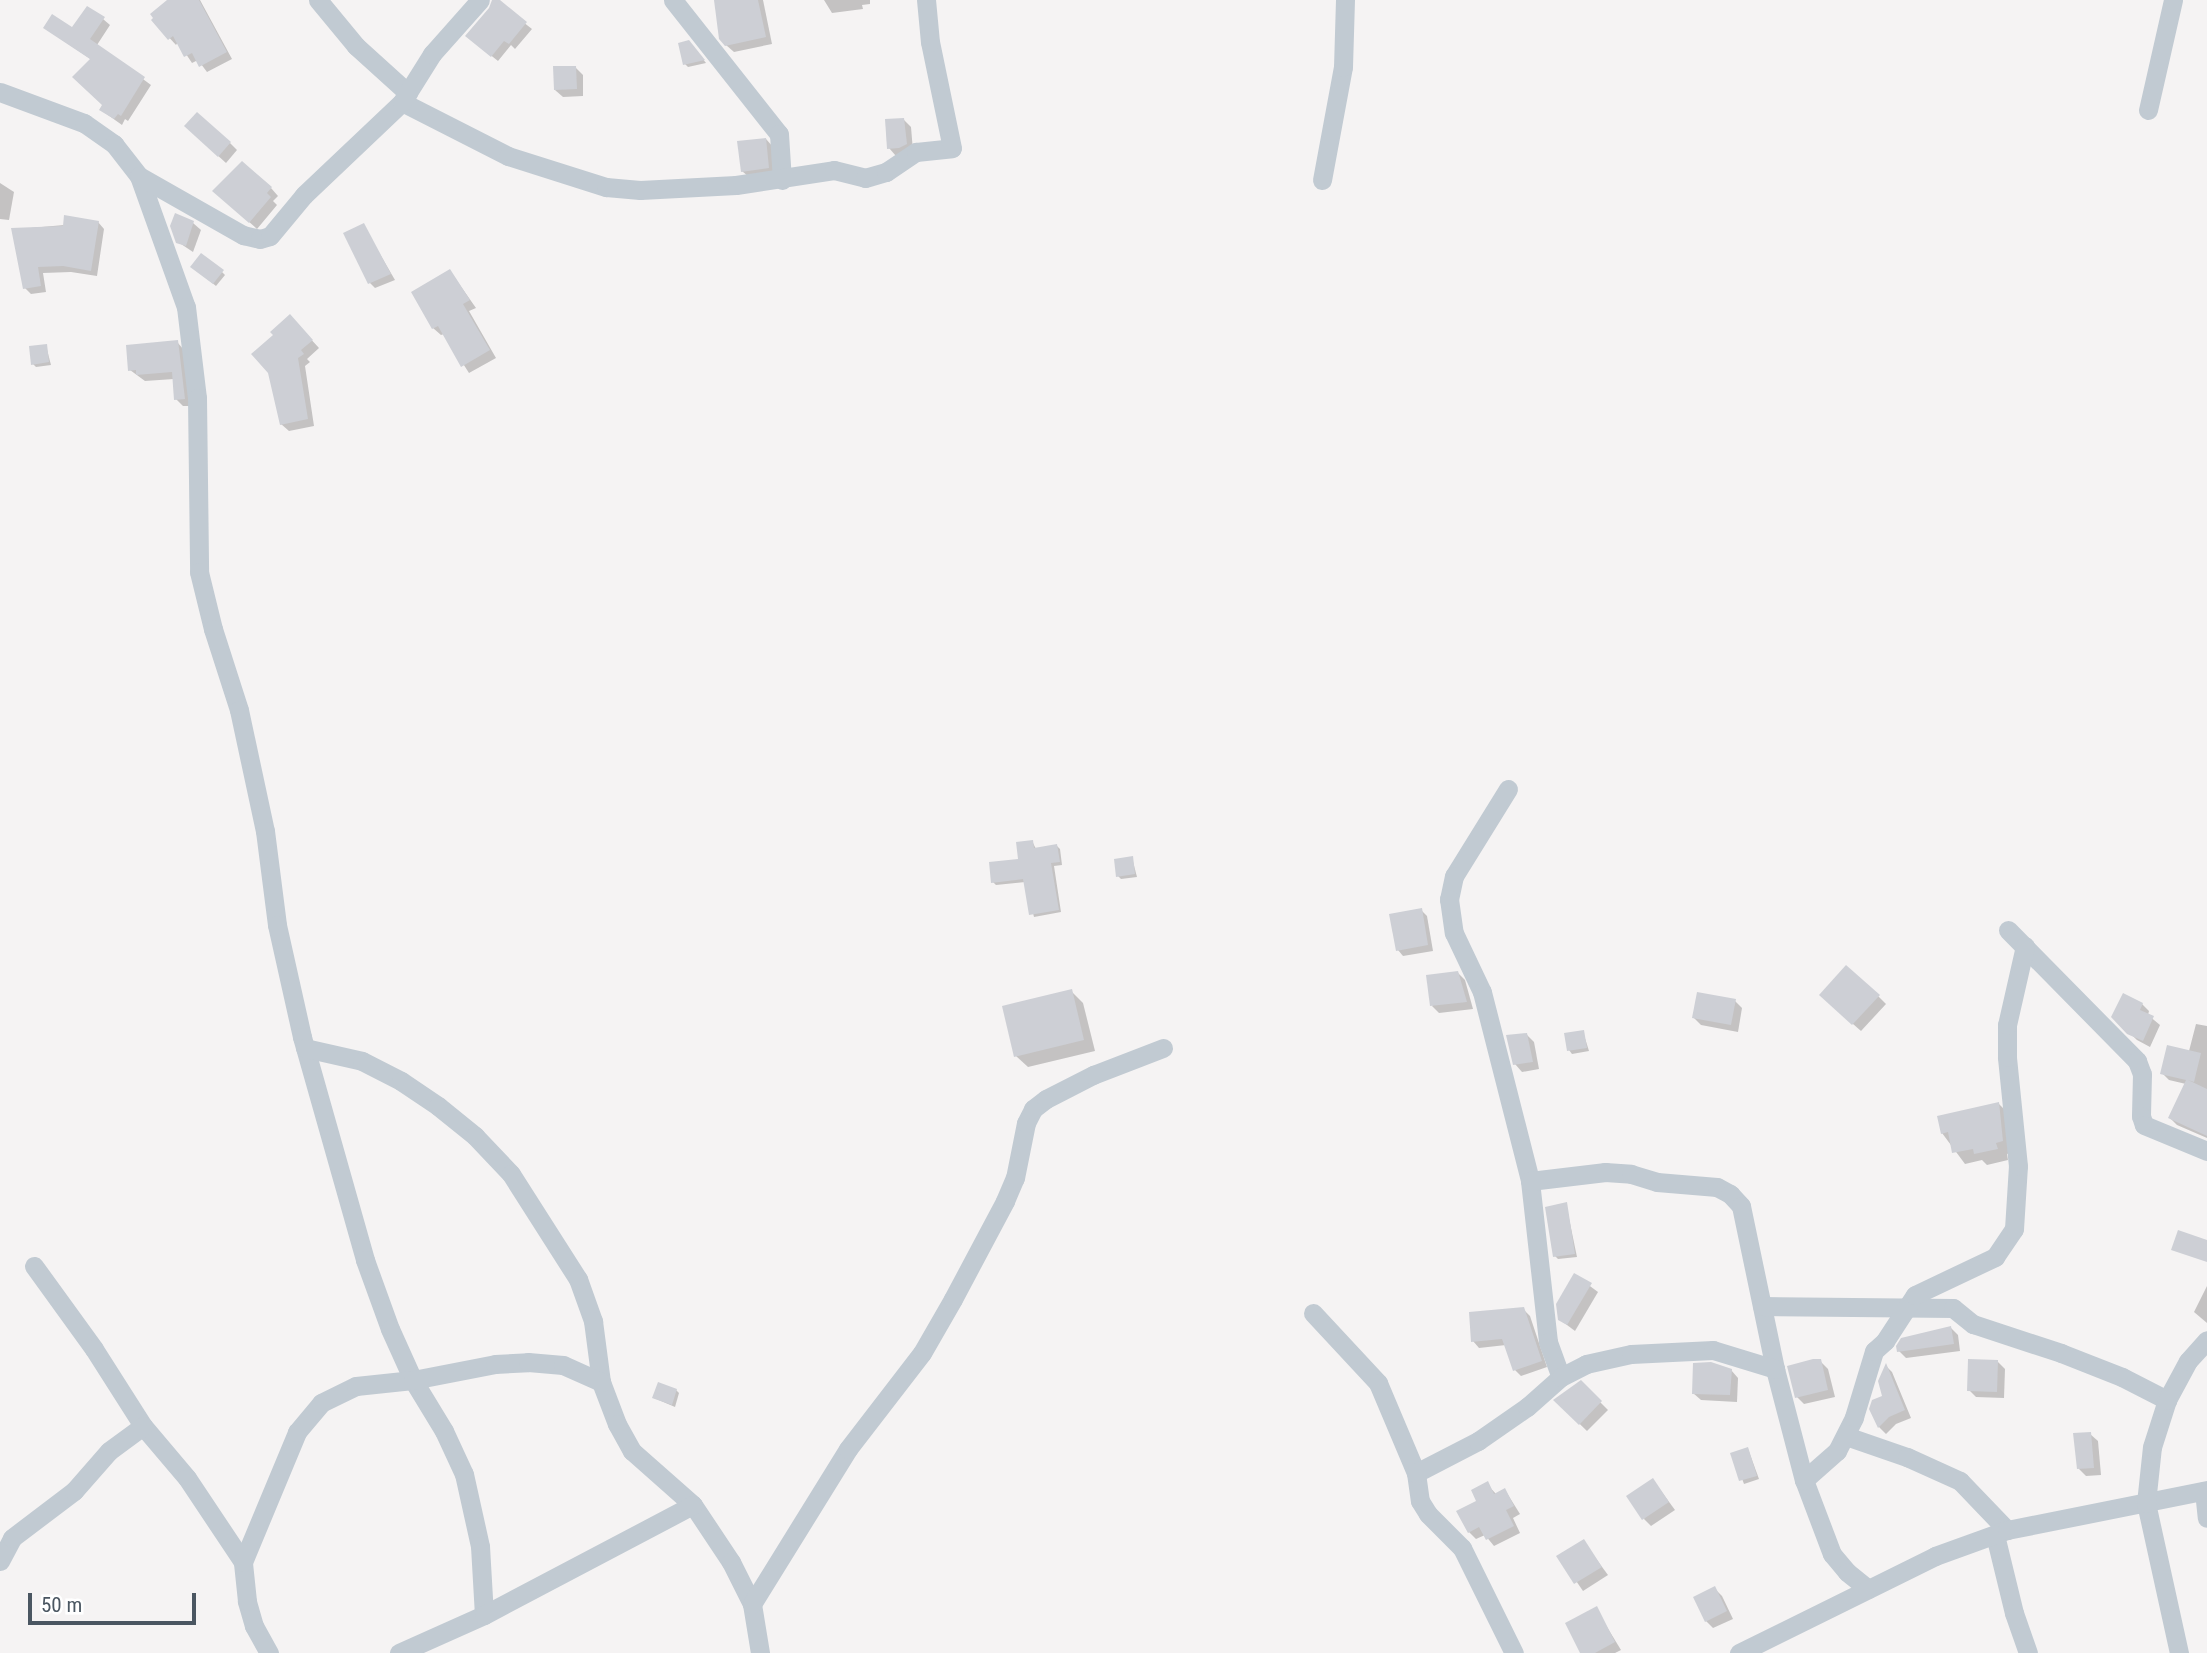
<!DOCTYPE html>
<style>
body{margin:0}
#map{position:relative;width:2207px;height:1653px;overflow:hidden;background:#f5f3f3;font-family:"Roboto Condensed",sans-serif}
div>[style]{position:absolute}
.shadow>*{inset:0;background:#0003}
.building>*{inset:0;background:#cdcfd5}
.minor>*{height:19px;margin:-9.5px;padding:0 9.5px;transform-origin:9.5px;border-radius:9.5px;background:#c1cad2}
span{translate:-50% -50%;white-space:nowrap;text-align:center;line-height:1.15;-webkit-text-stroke:7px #fff;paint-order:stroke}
.scale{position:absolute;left:28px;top:1593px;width:168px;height:32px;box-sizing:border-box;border:4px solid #4a5661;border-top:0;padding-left:9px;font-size:21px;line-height:24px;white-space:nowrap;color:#4a5661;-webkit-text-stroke:5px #fff;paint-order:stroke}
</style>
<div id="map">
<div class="shadow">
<i style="clip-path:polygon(169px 0,200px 0,232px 59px,207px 72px,198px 60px,192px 63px,178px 42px,176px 45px,153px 20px)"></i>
<i style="clip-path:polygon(495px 0,532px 29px,515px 49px,511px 45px,498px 61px,473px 41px)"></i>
<i style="clip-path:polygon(716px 0,763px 0,772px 44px,734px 52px,726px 45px)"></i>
<i style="clip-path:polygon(824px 0,870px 0,870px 4px,862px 5px,863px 9px,832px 13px)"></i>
<i style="clip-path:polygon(103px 19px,110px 25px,97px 45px,151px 85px,128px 121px,125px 119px,122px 125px,101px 110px,104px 105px,92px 60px,45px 28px,73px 30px)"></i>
<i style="clip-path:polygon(692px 45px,706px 63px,688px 67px,685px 64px)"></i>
<i style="clip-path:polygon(575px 67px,583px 75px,583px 96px,563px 97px,555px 90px)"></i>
<i style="clip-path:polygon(904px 120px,911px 127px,913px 151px,896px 156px,889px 148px)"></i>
<i style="clip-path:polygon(193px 133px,230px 143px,237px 150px,226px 163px)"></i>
<i style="clip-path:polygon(766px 139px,773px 147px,775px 174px,750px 178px,742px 171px)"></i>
<i style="clip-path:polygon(0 183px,14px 192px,9px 220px,0 219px)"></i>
<i style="clip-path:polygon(271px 188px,278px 196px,273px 201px,277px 205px,257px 229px,222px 198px)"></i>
<i style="clip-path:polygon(98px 222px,104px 229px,97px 276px,71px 272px,43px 273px,46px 292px,31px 294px,25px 288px,19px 229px)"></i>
<i style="clip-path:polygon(193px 223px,201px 230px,193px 252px,178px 242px)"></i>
<i style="clip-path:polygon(363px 225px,395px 280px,375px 288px,370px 283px)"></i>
<i style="clip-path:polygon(196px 270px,222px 272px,225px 275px,216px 286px)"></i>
<i style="clip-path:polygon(450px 271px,476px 308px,469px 311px,496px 358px,469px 373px,444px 334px,441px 335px,433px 328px)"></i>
<i style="clip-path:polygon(297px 324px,319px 348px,307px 359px,310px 362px,305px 366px,314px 426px,289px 431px,281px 424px,269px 372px)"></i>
<i style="clip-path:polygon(177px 342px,184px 350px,191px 406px,183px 406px,176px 399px,174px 379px,145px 381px,130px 370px)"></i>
<i style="clip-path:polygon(46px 346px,51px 365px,36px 367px,33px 364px)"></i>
<i style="clip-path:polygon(1032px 841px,1036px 849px,1057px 846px,1060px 849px,1062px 865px,1054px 866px,1061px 912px,1034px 917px,1025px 882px,996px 885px,993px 882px,1020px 860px)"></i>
<i style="clip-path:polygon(1132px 858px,1137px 877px,1121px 879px,1118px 876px)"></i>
<i style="clip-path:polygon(1421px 910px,1427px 916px,1433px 951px,1403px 956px,1398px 950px)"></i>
<i style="clip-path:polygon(1458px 973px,1465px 980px,1473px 1009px,1439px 1013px,1432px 1006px)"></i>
<i style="clip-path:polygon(1071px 991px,1083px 1003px,1095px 1051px,1028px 1067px,1016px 1056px)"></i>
<i style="clip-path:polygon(1878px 996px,1886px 1004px,1861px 1031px,1828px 1002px)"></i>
<i style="clip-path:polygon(1735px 1001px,1742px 1008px,1738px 1032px,1701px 1025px,1693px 1017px)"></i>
<i style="clip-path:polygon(2142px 1004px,2149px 1011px,2148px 1015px,2160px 1025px,2150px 1047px,2137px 1040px,2113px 1017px)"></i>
<i style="clip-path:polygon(2196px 1024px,2207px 1026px,2207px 1138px,2177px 1125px,2170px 1118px,2186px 1084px,2169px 1080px,2162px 1073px,2189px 1051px)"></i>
<i style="clip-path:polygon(1583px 1032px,1589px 1051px,1572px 1054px,1569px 1050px)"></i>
<i style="clip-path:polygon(1527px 1035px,1534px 1042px,1539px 1069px,1522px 1072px,1515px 1064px)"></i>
<i style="clip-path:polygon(1999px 1104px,2010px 1115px,2014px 1152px,2007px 1154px,2008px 1160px,1987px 1165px,1982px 1160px,1965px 1164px,1942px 1133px)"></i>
<i style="clip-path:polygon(1566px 1204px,1577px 1257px,1558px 1259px,1555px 1256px)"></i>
<i style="clip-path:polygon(1575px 1275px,1598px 1292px,1575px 1331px,1559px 1319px)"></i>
<i style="clip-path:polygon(2207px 1286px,2207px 1323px,2194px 1312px)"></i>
<i style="clip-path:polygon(1523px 1309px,1530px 1316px,1547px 1367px,1521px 1376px,1515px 1370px,1506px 1345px,1479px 1348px,1473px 1341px)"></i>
<i style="clip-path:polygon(1951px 1328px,1958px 1335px,1960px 1351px,1906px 1358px,1899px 1351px)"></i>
<i style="clip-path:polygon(1820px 1361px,1828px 1369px,1835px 1397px,1804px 1404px,1797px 1397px)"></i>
<i style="clip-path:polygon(1998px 1362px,2005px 1369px,2004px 1398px,1976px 1397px,1969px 1390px)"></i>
<i style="clip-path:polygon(1886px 1366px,1892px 1372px,1911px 1418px,1896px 1424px,1886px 1434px,1879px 1427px,1871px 1409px,1885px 1397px)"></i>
<i style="clip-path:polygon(1731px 1370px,1738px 1378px,1737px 1402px,1701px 1400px,1693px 1393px)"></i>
<i style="clip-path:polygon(1581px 1383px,1608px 1410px,1587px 1431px,1556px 1401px)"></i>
<i style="clip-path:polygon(676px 1390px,679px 1393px,675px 1407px,654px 1398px)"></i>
<i style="clip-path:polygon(2090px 1434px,2098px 1441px,2101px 1475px,2086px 1476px,2079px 1469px)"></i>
<i style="clip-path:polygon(1748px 1449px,1759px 1479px,1744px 1484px,1733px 1454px)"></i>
<i style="clip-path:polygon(1653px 1480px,1675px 1510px,1651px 1526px,1644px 1519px)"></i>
<i style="clip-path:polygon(1487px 1484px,1496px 1494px,1505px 1490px,1520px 1514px,1513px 1518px,1520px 1533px,1494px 1546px,1485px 1535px,1476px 1539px,1469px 1532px)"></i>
<i style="clip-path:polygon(1583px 1541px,1608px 1575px,1583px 1591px,1559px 1556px)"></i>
<i style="clip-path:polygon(1715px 1589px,1722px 1596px,1733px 1619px,1713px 1628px,1706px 1621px)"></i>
<i style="clip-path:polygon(1596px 1609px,1621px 1650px,1615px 1653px,1582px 1653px)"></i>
</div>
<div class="building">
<i style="clip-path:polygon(167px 0,199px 0,227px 52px,199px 67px,192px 53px,184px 57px,173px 36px,168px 40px,151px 20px,153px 18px,150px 14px)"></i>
<i style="clip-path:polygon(492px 0,500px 0,527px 22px,509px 44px,504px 41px,491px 57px,465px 36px,489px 8px)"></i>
<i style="clip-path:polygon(714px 0,758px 0,766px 37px,725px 46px,719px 39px)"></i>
<i style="clip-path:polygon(87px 6px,105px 17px,90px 39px,145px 77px,121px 116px,118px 114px,114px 119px,99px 110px,102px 105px,72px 77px,90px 59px,43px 28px,52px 14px,72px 27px)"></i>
<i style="clip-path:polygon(689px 40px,705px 60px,683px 65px,678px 43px)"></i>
<i style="clip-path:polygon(553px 66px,576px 66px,577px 89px,554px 90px)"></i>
<i style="clip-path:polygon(197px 112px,231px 142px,218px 157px,184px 126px)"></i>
<i style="clip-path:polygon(904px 118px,907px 144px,899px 148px,887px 149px,885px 119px)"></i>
<i style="clip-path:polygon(766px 138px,769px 168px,741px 172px,737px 141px)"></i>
<i style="clip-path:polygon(242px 161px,272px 187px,267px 193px,271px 197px,249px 223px,212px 191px)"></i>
<i style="clip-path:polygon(175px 213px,194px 221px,186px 246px,176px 243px,170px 226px)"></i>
<i style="clip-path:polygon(64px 215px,99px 221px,91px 271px,63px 266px,38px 267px,41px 286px,23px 289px,11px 228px,63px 226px)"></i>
<i style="clip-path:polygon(364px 223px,391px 274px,368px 284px,343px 233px)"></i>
<i style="clip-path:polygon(201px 253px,224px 270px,213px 284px,190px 267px)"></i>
<i style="clip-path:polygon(450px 269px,470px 300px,463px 304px,490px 350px,461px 367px,438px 326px,432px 329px,411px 292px)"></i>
<i style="clip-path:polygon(290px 314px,313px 340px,301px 350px,304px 354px,298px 358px,308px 419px,280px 425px,268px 373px,251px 354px,273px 335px,270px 332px)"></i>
<i style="clip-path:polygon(178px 340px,185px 399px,174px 400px,172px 372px,136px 375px,136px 370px,128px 371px,126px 345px)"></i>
<i style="clip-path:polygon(47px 344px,49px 362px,31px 365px,29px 346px)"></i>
<i style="clip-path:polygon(1033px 840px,1034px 848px,1057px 844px,1060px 862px,1051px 863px,1059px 910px,1029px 915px,1023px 879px,991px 883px,989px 862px,1018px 859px,1016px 842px)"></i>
<i style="clip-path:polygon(1133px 856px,1135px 874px,1116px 877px,1114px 859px)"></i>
<i style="clip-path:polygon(1422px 908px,1428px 945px,1396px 951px,1389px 914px)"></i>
<i style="clip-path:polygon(1846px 965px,1880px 995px,1852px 1025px,1819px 995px)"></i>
<i style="clip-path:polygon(1458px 971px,1467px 1002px,1430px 1006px,1426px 975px)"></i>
<i style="clip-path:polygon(1072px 989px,1084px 1040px,1014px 1057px,1002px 1006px)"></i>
<i style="clip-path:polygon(1697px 992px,1736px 999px,1731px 1025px,1692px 1018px)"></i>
<i style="clip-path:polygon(2123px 993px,2143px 1003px,2140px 1010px,2154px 1016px,2143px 1041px,2127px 1034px,2111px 1017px)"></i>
<i style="clip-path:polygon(1584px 1030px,1587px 1048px,1567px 1051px,1564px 1033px)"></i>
<i style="clip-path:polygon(1527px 1033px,1533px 1062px,1513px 1065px,1506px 1035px)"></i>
<i style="clip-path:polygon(2167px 1045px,2201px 1053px,2194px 1082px,2188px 1080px,2207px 1089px,2207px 1136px,2168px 1118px,2186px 1080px,2160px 1074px)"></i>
<i style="clip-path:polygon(1999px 1102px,2003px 1141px,1996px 1143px,1998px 1149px,1974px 1154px,1973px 1149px,1952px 1153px,1948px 1132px,1941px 1134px,1937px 1116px)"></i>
<i style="clip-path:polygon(1567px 1202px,1575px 1254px,1553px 1257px,1545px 1207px)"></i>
<i style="clip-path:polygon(2178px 1230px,2207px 1240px,2207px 1262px,2171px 1250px)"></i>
<i style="clip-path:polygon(1574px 1273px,1592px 1283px,1567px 1325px,1558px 1320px,1556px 1304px)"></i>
<i style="clip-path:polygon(1524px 1307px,1542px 1361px,1513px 1371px,1502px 1339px,1471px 1342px,1469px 1312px)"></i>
<i style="clip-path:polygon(1951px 1326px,1954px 1344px,1897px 1352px,1896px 1346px,1901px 1338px)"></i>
<i style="clip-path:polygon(1813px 1359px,1821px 1359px,1828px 1390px,1795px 1398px,1787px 1366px)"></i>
<i style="clip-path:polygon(1968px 1359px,1998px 1360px,1997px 1392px,1967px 1391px)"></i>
<i style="clip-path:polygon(1711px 1362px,1732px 1369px,1730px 1395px,1692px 1394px,1693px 1363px)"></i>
<i style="clip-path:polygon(1886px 1363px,1905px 1410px,1889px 1417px,1878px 1428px,1869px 1409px,1872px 1400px,1882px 1396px,1878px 1381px)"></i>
<i style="clip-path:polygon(1581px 1380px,1602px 1401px,1579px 1425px,1553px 1400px)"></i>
<i style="clip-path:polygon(658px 1382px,677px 1389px,672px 1405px,652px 1398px)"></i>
<i style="clip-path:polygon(2091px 1432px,2094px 1468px,2077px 1469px,2073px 1433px)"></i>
<i style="clip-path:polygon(1748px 1447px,1757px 1476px,1739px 1481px,1730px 1453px)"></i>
<i style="clip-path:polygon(1653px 1478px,1669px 1502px,1642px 1520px,1626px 1496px)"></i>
<i style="clip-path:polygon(1488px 1481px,1494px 1494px,1505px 1488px,1514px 1506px,1506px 1510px,1514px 1526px,1486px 1540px,1479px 1527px,1468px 1533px,1456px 1511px,1476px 1501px,1471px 1490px)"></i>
<i style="clip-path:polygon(1584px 1539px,1602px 1567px,1574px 1584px,1556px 1556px)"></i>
<i style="clip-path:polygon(1715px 1586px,1727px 1611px,1705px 1622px,1693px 1597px)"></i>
<i style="clip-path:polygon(1597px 1606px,1615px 1642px,1595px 1653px,1580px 1653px,1565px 1623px)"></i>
</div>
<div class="minor">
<i style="left:318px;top:0;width:60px;rotate:50.4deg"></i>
<i style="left:356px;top:46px;width:70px;rotate:42.1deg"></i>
<i style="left:673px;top:0;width:171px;rotate:51.7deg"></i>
<i style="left:779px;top:134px;width:46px;rotate:86.3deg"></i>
<i style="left:0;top:92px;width:90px;rotate:20.3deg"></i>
<i style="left:84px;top:123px;width:37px;rotate:35deg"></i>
<i style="left:114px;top:144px;width:41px;rotate:52deg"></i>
<i style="left:139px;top:176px;width:139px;rotate:70.3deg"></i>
<i style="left:186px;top:307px;width:92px;rotate:83.1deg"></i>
<i style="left:197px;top:398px;width:174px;rotate:89.3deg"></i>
<i style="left:199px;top:572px;width:59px;rotate:76.2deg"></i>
<i style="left:213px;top:629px;width:85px;rotate:72.2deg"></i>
<i style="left:239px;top:710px;width:124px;rotate:77.9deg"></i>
<i style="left:265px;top:831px;width:95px;rotate:82.7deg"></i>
<i style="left:277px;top:925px;width:115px;rotate:77.4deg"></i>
<i style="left:302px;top:1037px;width:232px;rotate:74.2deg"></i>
<i style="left:365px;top:1260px;width:73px;rotate:70.1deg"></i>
<i style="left:390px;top:1329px;width:56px;rotate:65.7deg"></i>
<i style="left:413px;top:1380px;width:60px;rotate:58.7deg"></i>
<i style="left:444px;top:1431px;width:47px;rotate:65.1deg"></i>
<i style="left:464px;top:1474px;width:74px;rotate:77.5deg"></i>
<i style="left:480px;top:1546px;width:69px;rotate:86.7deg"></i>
<i style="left:402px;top:102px;width:119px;rotate:27deg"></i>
<i style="left:508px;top:156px;width:103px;rotate:17.6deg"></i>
<i style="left:606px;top:187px;width:34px;rotate:5deg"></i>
<i style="left:640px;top:190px;width:96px;rotate:-3deg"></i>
<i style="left:736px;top:185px;width:99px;rotate:-8.7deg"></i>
<i style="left:834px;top:170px;width:32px;rotate:14deg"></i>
<i style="left:865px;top:178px;width:22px;rotate:-16deg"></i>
<i style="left:886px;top:172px;width:36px;rotate:-34deg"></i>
<i style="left:916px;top:152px;width:36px;rotate:-6deg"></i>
<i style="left:952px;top:148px;width:108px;rotate:-101.7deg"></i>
<i style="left:930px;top:42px;width:42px;rotate:-95.4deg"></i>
<i style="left:2148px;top:110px;width:113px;rotate:-77.2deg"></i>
<i style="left:139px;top:176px;width:120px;rotate:29.6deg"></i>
<i style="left:243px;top:235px;width:17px;rotate:13deg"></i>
<i style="left:260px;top:239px;width:10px;rotate:-17deg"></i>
<i style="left:270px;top:236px;width:53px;rotate:-50.3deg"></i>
<i style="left:304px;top:195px;width:135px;rotate:-43.5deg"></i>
<i style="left:402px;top:102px;width:57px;rotate:-58deg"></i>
<i style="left:432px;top:54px;width:72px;rotate:-48.4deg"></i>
<i style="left:1322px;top:180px;width:115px;rotate:-79.5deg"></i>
<i style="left:1343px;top:67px;width:67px;rotate:-88.3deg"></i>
<i style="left:1508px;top:789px;width:102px;rotate:121.8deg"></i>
<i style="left:1454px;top:876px;width:24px;rotate:102deg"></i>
<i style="left:1449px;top:899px;width:34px;rotate:82deg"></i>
<i style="left:1454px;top:933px;width:65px;rotate:64.6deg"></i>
<i style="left:1482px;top:992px;width:195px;rotate:75.7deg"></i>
<i style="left:1530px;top:1181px;width:162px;rotate:83.6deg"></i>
<i style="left:1548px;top:1342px;width:37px;rotate:70deg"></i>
<i style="left:2008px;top:930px;width:184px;rotate:45.4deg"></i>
<i style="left:2137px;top:1061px;width:14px;rotate:69deg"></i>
<i style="left:2142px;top:1074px;width:42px;rotate:91.4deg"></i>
<i style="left:2141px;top:1116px;width:9px;rotate:72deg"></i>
<i style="left:2144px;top:1125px;width:68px;rotate:22.4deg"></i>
<i style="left:305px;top:1048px;width:58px;rotate:12.8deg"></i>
<i style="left:362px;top:1061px;width:44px;rotate:27.1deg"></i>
<i style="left:401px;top:1081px;width:45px;rotate:34deg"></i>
<i style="left:438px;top:1106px;width:48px;rotate:39deg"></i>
<i style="left:475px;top:1136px;width:52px;rotate:46.5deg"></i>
<i style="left:511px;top:1174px;width:125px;rotate:57.5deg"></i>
<i style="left:578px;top:1279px;width:45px;rotate:70.3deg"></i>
<i style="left:593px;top:1321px;width:62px;rotate:82.5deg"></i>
<i style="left:601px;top:1382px;width:45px;rotate:69.1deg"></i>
<i style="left:617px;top:1424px;width:31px;rotate:61deg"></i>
<i style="left:632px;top:1451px;width:81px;rotate:41.5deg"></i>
<i style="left:693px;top:1505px;width:69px;rotate:56.3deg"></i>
<i style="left:731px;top:1562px;width:47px;rotate:63.4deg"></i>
<i style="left:752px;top:1604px;width:50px;rotate:80.7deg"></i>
<i style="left:1530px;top:1181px;width:76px;rotate:-6.8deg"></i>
<i style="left:1605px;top:1172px;width:26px;rotate:4deg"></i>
<i style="left:1631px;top:1174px;width:27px;rotate:17deg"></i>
<i style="left:1657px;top:1182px;width:60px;rotate:4.8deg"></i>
<i style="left:1717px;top:1187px;width:15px;rotate:28deg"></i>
<i style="left:1730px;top:1194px;width:16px;rotate:47deg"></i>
<i style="left:1741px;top:1206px;width:167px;rotate:78.2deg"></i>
<i style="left:1775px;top:1369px;width:115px;rotate:75.4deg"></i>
<i style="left:1804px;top:1480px;width:79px;rotate:69.3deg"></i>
<i style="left:1832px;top:1554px;width:23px;rotate:50deg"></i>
<i style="left:1847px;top:1572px;width:27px;rotate:39deg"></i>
<i style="left:34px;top:1266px;width:102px;rotate:54.1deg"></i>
<i style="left:94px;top:1349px;width:91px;rotate:57.5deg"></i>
<i style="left:143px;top:1426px;width:68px;rotate:49.8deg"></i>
<i style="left:187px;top:1478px;width:101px;rotate:56.3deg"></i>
<i style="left:1762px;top:1306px;width:191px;rotate:0.6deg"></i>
<i style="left:1953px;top:1308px;width:26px;rotate:39deg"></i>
<i style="left:1973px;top:1324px;width:93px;rotate:18.2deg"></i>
<i style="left:2061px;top:1353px;width:66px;rotate:21.5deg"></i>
<i style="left:2122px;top:1377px;width:51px;rotate:27.1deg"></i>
<i style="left:1313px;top:1313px;width:96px;rotate:47.1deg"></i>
<i style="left:1378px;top:1383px;width:98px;rotate:67.1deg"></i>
<i style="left:1416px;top:1473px;width:28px;rotate:82deg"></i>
<i style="left:1420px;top:1501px;width:15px;rotate:58deg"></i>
<i style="left:1428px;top:1514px;width:48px;rotate:45deg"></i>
<i style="left:1462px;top:1548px;width:117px;rotate:63.7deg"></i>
<i style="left:1846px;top:1436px;width:65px;rotate:19deg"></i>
<i style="left:1907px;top:1457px;width:58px;rotate:24.4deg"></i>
<i style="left:1960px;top:1481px;width:68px;rotate:46.2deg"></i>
<i style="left:1416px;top:1473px;width:70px;rotate:-27.3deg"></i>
<i style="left:1478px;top:1441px;width:60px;rotate:-34.8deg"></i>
<i style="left:1527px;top:1407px;width:45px;rotate:-41.4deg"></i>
<i style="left:1561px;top:1377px;width:28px;rotate:-27deg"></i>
<i style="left:1586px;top:1364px;width:46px;rotate:-12.5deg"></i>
<i style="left:1631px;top:1354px;width:82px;rotate:-2.8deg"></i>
<i style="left:1713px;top:1350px;width:65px;rotate:17deg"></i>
<i style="left:1804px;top:1480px;width:44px;rotate:-41.3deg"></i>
<i style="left:1837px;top:1451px;width:38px;rotate:-63deg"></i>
<i style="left:1854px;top:1417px;width:69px;rotate:-73.1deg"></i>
<i style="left:1874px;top:1351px;width:15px;rotate:-42deg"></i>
<i style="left:1885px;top:1341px;width:55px;rotate:-56.9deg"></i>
<i style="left:1915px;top:1295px;width:89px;rotate:-25.4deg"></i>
<i style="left:1995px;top:1257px;width:34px;rotate:-56deg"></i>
<i style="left:2014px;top:1229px;width:63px;rotate:-86.4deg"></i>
<i style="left:2018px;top:1166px;width:110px;rotate:-95.8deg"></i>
<i style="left:2007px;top:1057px;width:32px;rotate:-90deg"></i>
<i style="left:2007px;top:1025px;width:81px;rotate:-77.2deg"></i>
<i style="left:2204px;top:1491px;width:27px;rotate:84deg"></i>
<i style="left:1995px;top:1535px;width:80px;rotate:76.3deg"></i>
<i style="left:2014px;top:1613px;width:42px;rotate:70.7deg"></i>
<i style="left:0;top:1561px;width:26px;rotate:-62deg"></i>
<i style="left:12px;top:1538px;width:78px;rotate:-37.2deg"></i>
<i style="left:74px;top:1491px;width:53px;rotate:-48.8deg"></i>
<i style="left:109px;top:1451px;width:42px;rotate:-36.3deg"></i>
<i style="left:752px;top:1604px;width:182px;rotate:-58.2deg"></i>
<i style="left:848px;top:1449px;width:121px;rotate:-52.4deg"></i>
<i style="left:922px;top:1353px;width:62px;rotate:-60.1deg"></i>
<i style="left:953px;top:1299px;width:111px;rotate:-62deg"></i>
<i style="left:1005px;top:1201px;width:25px;rotate:-67deg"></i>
<i style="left:1015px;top:1178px;width:56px;rotate:-78.7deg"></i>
<i style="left:1026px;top:1123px;width:16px;rotate:-63deg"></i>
<i style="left:1033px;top:1109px;width:16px;rotate:-38deg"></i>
<i style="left:1046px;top:1099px;width:53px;rotate:-27.1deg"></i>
<i style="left:1093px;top:1075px;width:75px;rotate:-21.1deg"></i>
<i style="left:269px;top:1653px;width:31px;rotate:-119deg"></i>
<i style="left:254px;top:1626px;width:26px;rotate:-106deg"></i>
<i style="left:247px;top:1601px;width:39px;rotate:-96deg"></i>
<i style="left:243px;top:1562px;width:141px;rotate:-67.4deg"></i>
<i style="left:297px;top:1432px;width:38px;rotate:-50deg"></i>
<i style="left:321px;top:1403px;width:39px;rotate:-26deg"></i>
<i style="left:356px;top:1386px;width:57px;rotate:-6deg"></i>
<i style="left:413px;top:1380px;width:84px;rotate:-11deg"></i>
<i style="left:495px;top:1364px;width:33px;rotate:-3deg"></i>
<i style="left:528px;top:1362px;width:35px;rotate:5deg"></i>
<i style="left:563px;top:1365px;width:42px;rotate:24.1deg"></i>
<i style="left:399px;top:1653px;width:93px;rotate:-24.1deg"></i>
<i style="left:484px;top:1615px;width:236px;rotate:-27.8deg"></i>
<i style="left:1739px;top:1653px;width:219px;rotate:-26.3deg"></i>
<i style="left:1935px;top:1556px;width:77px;rotate:-19.9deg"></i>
<i style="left:2007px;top:1530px;width:204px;rotate:-11.3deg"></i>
<i style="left:2179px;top:1653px;width:154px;rotate:-102.4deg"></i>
<i style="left:2146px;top:1503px;width:56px;rotate:-83.9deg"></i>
<i style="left:2152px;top:1447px;width:49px;rotate:-72.3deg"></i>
<i style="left:2167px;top:1400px;width:44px;rotate:-61.7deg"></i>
<i style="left:2188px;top:1361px;width:28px;rotate:-48deg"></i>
</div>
<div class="scale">50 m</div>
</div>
